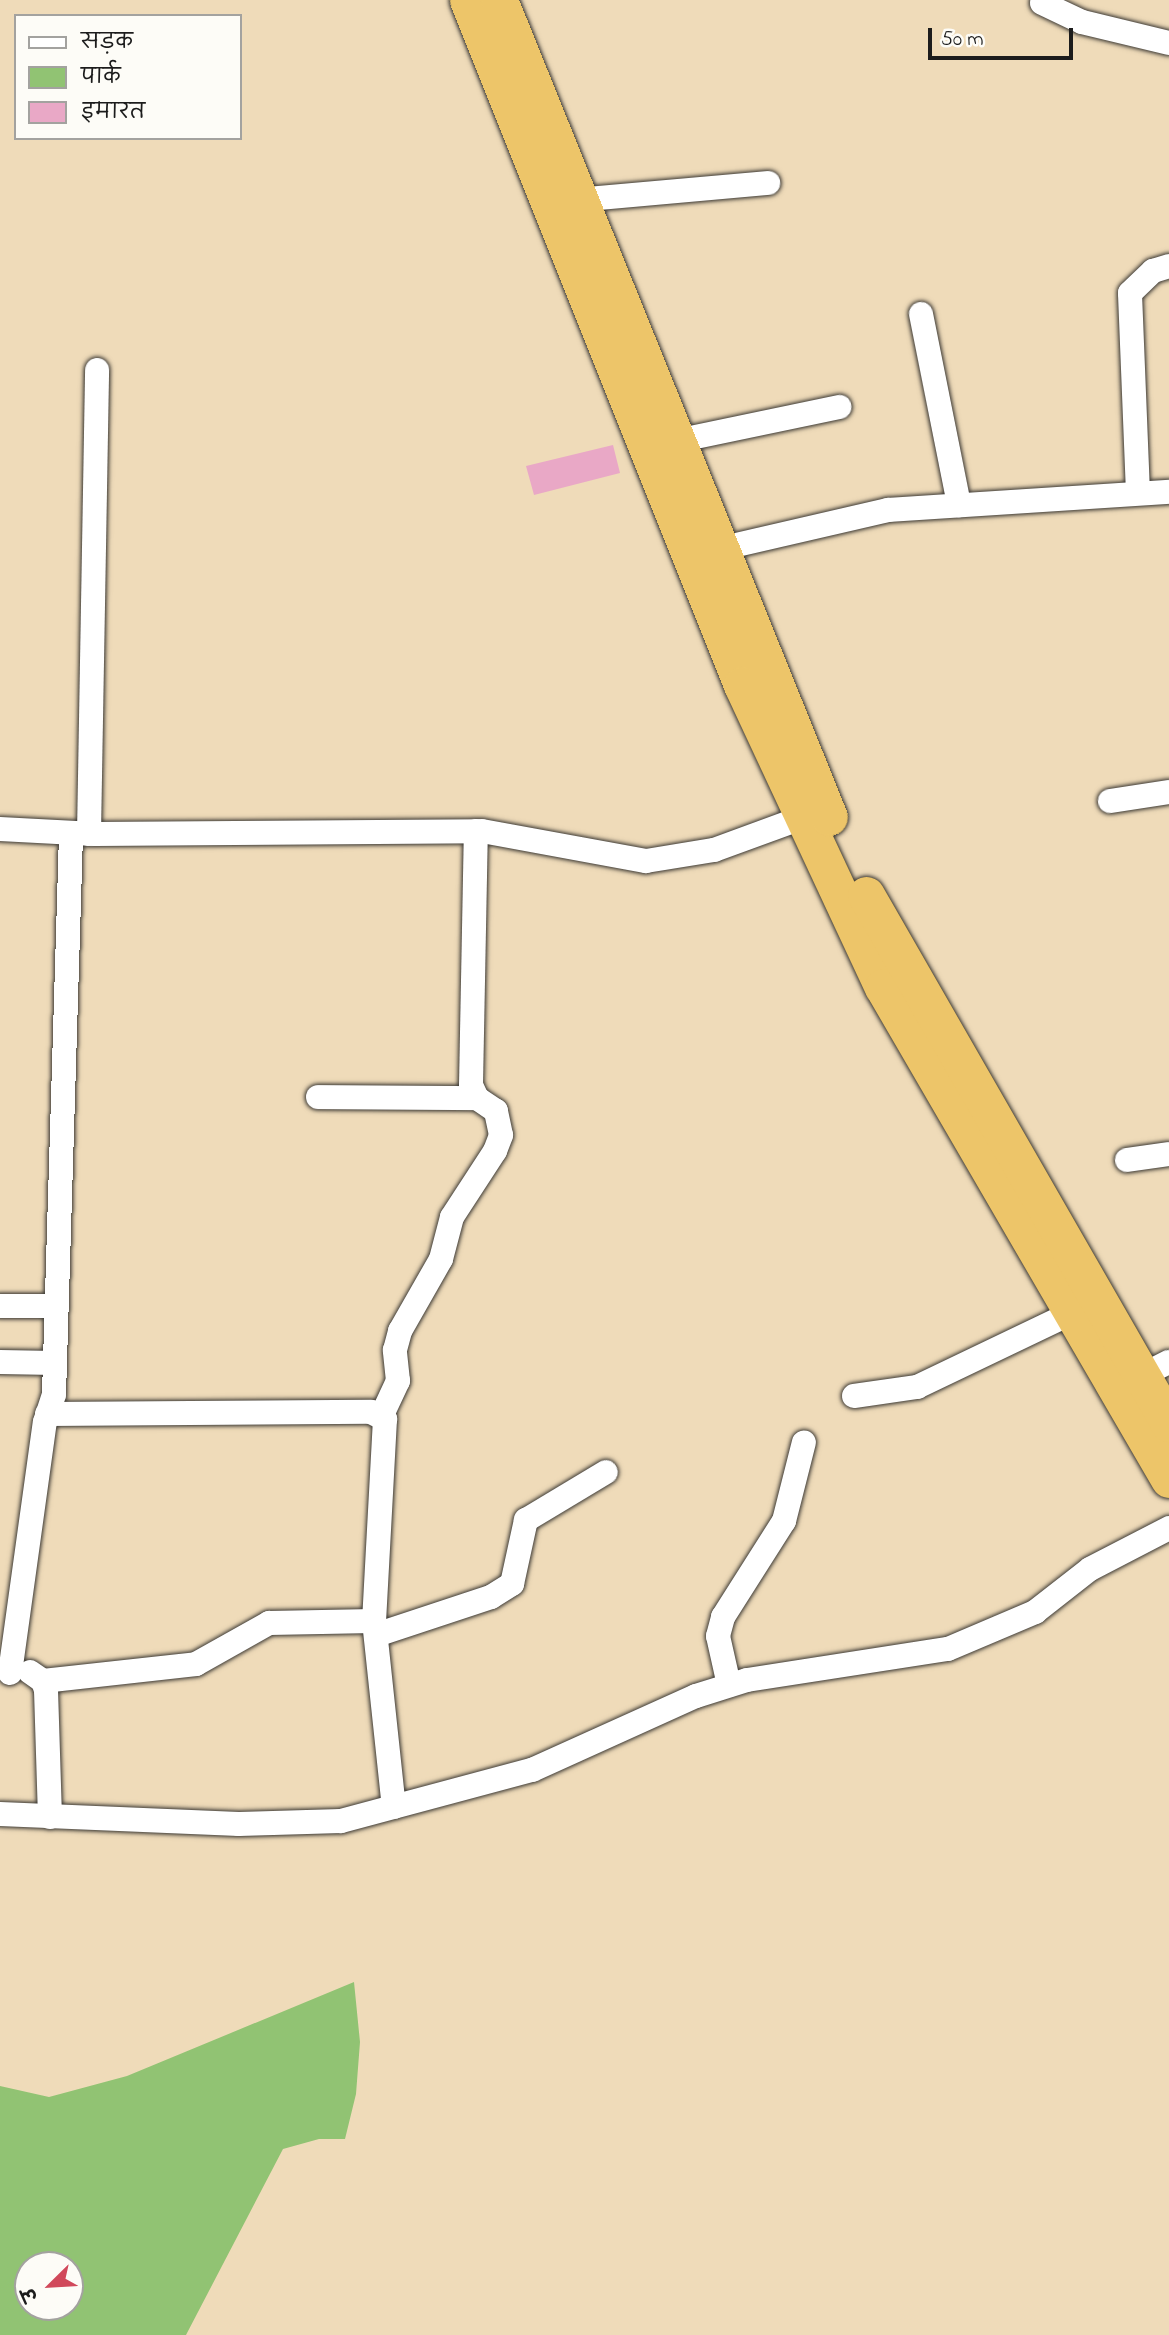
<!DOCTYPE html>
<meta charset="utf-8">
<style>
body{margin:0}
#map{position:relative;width:1169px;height:2335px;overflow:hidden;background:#efdbb9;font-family:"Indie Flower","Playpen Sans Deva",sans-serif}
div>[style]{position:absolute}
.green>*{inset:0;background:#91c373}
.building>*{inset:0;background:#e9a8c6}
.roads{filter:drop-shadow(0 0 2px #3c3934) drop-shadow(0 0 2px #3c3934)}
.minor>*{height:24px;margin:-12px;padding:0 12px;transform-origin:12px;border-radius:12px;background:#fff}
.highway>*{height:37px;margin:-18.5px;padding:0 18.5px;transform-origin:18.5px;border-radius:18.5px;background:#edc569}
span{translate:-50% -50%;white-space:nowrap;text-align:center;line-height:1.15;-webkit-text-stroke:6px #fdfcf7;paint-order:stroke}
.legend{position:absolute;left:14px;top:14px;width:228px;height:126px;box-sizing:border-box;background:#fdfcf7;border:2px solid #a3a29f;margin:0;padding:9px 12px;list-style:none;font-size:21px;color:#1c1c1c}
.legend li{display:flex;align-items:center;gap:14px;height:35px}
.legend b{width:35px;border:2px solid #a3a29f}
.north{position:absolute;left:14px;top:2251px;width:70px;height:70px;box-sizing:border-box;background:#fdfcf7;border:2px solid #a3a29f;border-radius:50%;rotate:246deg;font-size:19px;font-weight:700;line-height:28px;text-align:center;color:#1c1c1c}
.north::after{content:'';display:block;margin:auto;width:24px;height:32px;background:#d1495b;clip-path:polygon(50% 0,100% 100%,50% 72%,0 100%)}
.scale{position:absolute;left:928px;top:28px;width:145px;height:32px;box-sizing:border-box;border:4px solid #1c1c1c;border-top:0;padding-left:9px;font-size:21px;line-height:24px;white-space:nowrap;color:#1c1c1c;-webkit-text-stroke:5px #fdfcf7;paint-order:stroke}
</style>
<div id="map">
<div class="green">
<i style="clip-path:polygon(evenodd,354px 1982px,360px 2042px,356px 2094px,345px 2139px,319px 2139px,283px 2149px,186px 2335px,0 2335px,0 2086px,49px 2097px,127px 2076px,354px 1982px,28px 2265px,70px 2265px,70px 2307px,28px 2307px,28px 2265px)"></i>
</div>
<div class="building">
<i style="clip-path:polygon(613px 445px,620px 473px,534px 495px,526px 466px)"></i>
</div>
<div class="roads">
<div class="minor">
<i style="left:1042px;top:3px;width:44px;rotate:25.4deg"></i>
<i style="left:1082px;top:22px;width:89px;rotate:13.6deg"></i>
<i style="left:577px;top:200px;width:192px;rotate:-5.1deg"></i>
<i style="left:921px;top:314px;width:195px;rotate:78.7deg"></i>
<i style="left:676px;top:441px;width:167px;rotate:-11.8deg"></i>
<i style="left:1138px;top:493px;width:200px;rotate:-92.3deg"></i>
<i style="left:1130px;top:293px;width:32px;rotate:-44deg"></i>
<i style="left:1153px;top:271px;width:17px;rotate:-17deg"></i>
<i style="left:706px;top:552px;width:187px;rotate:-13deg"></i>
<i style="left:888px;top:510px;width:282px;rotate:-3.7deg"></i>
<i style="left:1110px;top:801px;width:60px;rotate:-8.7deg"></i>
<i style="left:0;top:829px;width:95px;rotate:3deg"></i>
<i style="left:95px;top:834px;width:387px;rotate:-0.4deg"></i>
<i style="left:482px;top:831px;width:167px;rotate:10.4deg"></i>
<i style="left:646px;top:861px;width:69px;rotate:-9.2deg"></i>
<i style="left:714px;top:850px;width:108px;rotate:-20.1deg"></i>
<i style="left:89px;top:834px;width:464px;rotate:-89deg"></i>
<i style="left:318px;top:1097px;width:159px;rotate:0.4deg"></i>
<i style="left:1127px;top:1160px;width:42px;rotate:-8.1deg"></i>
<i style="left:0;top:1306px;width:57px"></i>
<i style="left:0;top:1362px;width:55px;rotate:1deg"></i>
<i style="left:1141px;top:1376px;width:31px;rotate:-27deg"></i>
<i style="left:854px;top:1396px;width:64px;rotate:-8.1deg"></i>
<i style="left:917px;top:1387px;width:187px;rotate:-25.6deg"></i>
<i style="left:47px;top:1414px;width:324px;rotate:-0.4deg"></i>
<i style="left:371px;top:1412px;width:16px;rotate:27deg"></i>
<i style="left:385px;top:1419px;width:202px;rotate:93.1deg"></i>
<i style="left:374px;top:1621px;width:187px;rotate:83.9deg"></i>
<i style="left:382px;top:1415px;width:38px;rotate:-65deg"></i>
<i style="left:398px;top:1381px;width:31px;rotate:-96deg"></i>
<i style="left:395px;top:1350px;width:20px;rotate:-75deg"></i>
<i style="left:400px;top:1331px;width:83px;rotate:-60.3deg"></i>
<i style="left:441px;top:1259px;width:43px;rotate:-75.3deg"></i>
<i style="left:452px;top:1217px;width:79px;rotate:-56.9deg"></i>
<i style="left:495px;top:1151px;width:17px;rotate:-69deg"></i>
<i style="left:501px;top:1135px;width:25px;rotate:-102deg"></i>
<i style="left:496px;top:1111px;width:23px;rotate:-146deg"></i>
<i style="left:477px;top:1098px;width:14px;rotate:-115deg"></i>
<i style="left:471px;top:1085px;width:254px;rotate:-88.9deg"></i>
<i style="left:376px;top:1635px;width:121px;rotate:-18.3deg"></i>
<i style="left:491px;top:1597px;width:25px;rotate:-32deg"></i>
<i style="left:512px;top:1584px;width:66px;rotate:-77.7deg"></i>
<i style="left:526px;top:1520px;width:93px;rotate:-31deg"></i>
<i style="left:30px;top:1672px;width:16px;rotate:35deg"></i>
<i style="left:43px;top:1681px;width:9px;rotate:72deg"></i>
<i style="left:46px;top:1690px;width:127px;rotate:88.2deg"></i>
<i style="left:10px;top:1673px;width:253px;rotate:-82.1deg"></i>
<i style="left:45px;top:1422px;width:29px;rotate:-72deg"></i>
<i style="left:54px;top:1394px;width:561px;rotate:-88.26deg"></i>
<i style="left:43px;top:1681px;width:154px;rotate:-6.3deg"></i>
<i style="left:196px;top:1664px;width:84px;rotate:-29.3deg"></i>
<i style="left:269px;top:1623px;width:105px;rotate:-1.1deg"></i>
<i style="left:729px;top:1685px;width:50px;rotate:-102.7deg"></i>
<i style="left:718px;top:1636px;width:20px;rotate:-75deg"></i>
<i style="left:723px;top:1617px;width:114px;rotate:-57.6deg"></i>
<i style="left:784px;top:1521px;width:81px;rotate:-75.8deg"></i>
<i style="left:0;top:1814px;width:239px;rotate:2.4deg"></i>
<i style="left:239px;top:1824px;width:102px;rotate:-1.7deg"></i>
<i style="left:341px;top:1821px;width:198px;rotate:-15deg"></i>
<i style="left:532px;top:1770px;width:180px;rotate:-24.3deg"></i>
<i style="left:696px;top:1696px;width:53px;rotate:-17.4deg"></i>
<i style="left:747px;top:1680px;width:203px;rotate:-8.8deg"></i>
<i style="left:948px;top:1649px;width:95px;rotate:-23deg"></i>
<i style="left:1035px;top:1612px;width:70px;rotate:-38deg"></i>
<i style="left:1090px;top:1569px;width:89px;rotate:-27.4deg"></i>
</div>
<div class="highway">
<i style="left:468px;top:0;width:738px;rotate:68.2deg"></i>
<i style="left:742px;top:685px;width:333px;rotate:65deg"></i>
<i style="left:883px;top:987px;width:569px;rotate:59.83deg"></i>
<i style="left:499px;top:0;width:881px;rotate:68.01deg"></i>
<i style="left:866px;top:895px;width:609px;rotate:60.15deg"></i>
</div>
</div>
<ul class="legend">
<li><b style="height:9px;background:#fff"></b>सड़क</li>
<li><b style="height:19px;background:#91c373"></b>पार्क</li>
<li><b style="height:19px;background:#e9a8c6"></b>इमारत</li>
</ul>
<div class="north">उ</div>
<div class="scale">50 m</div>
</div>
